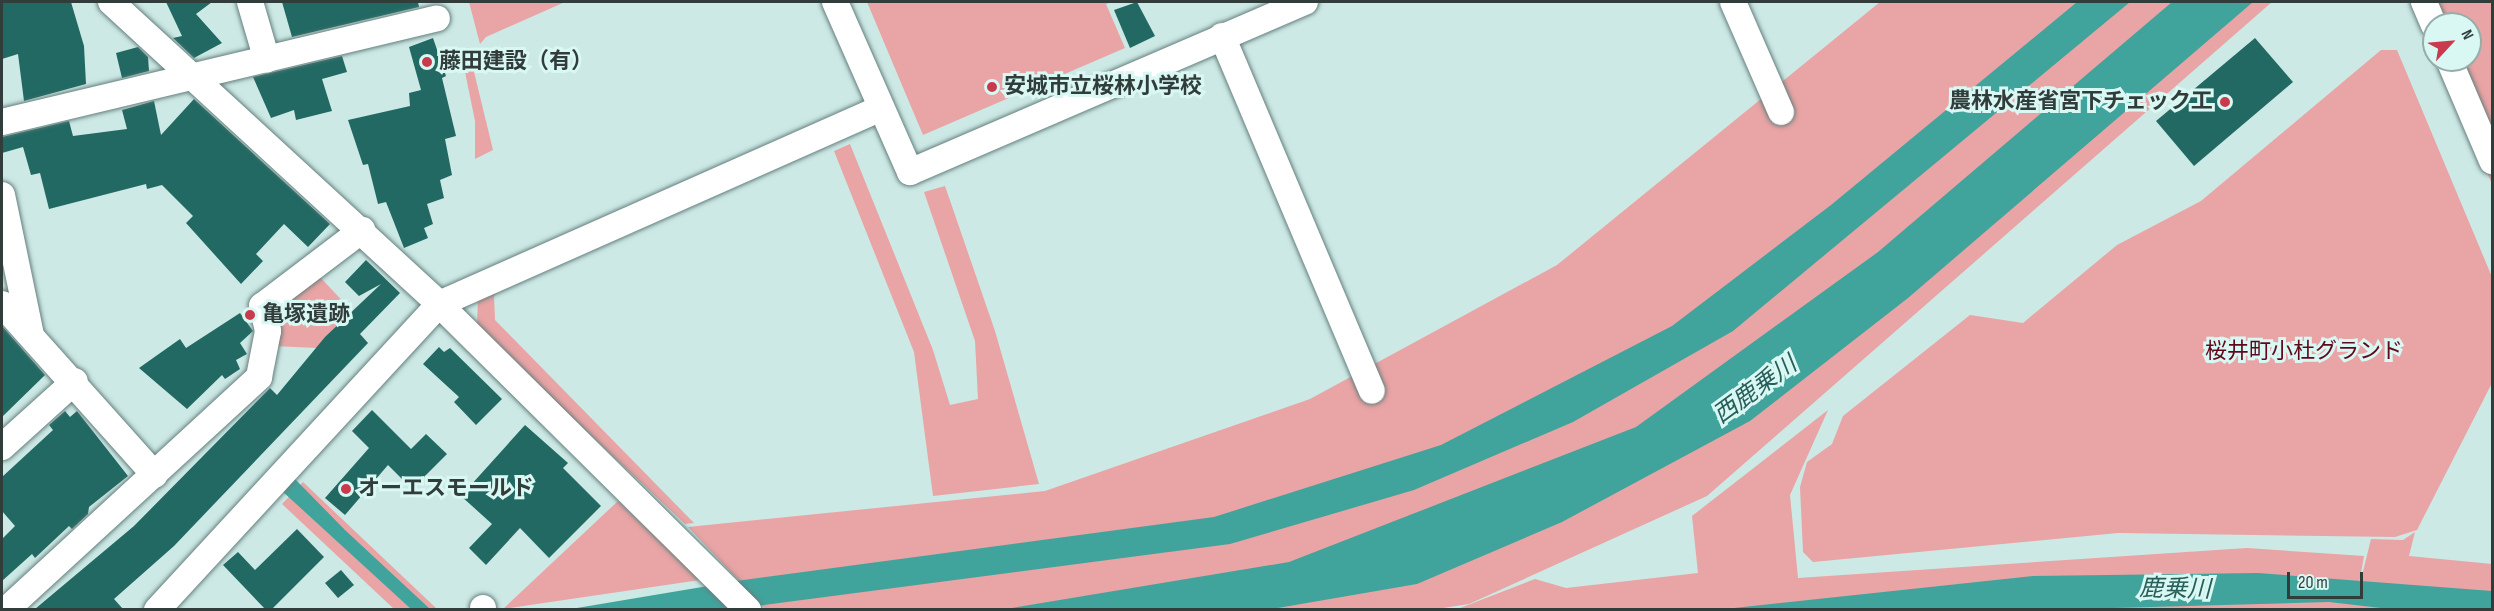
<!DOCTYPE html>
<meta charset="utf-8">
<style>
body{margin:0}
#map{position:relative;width:2494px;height:611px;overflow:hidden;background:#cce9e6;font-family:"Sofia Sans Condensed","Noto Sans JP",sans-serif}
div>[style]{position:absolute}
.green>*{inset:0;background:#e9a4a5}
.water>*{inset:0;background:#41a49c}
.building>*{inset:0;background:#226963}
.roads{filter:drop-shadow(0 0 2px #657f7c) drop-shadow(0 0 2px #657f7c)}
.minor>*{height:26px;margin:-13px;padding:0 13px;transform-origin:13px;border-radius:13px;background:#fff}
.dots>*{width:16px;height:16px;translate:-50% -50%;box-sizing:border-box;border:3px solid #d9f7f3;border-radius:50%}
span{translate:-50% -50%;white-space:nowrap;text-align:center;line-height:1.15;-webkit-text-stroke:6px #d9f7f3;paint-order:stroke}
.poi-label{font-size:22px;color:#313d3b;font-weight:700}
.left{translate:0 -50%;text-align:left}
.right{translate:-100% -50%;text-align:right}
.park-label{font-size:22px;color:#5f0819}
.water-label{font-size:24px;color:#285e59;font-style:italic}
.frame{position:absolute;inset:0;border:3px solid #313d3b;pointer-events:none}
.north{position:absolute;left:2422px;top:12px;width:60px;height:60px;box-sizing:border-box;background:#d9f7f3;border:2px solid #96ada9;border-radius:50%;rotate:64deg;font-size:16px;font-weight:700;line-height:24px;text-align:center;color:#313d3b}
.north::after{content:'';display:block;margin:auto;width:21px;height:27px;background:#ca3a4d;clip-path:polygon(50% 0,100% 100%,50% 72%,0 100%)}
.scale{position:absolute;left:2287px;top:572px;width:76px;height:27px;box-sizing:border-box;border:3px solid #313d3b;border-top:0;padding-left:8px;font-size:18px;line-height:21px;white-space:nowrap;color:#313d3b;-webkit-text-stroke:4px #d9f7f3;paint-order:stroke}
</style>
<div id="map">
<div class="green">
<i style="clip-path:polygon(469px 2px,565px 2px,486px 37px,480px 44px)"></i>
<i style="clip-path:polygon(867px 2px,1112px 2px,1106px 4px,1125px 48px,923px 135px)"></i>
<i style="clip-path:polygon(1880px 2px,2272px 2px,1707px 496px,1469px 604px,1430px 610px,766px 609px,688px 527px,1045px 491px,1310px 399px,1557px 265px)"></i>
<i style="clip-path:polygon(2412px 2px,2492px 2px,2492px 184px,2438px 60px,2470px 60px,2470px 24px,2434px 24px,2434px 52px)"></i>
<i style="clip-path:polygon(468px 47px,493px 150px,475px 159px,475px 121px,461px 52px)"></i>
<i style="clip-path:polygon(2381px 50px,2397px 50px,2492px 277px,2492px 383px,2417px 530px,2395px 537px,2118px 533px,1813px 562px,1803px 552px,1800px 487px,1807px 462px,1832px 444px,1843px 416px,1970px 315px,2023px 323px,2117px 245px,2201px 201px)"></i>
<i style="clip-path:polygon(850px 144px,933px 350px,950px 405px,978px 399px,975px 341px,924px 192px,945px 186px,995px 331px,1039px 484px,933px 496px,914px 352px,834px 151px)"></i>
<i style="clip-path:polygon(319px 276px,351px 310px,317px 348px,274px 346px,275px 312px)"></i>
<i style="clip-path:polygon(510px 281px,494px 296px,495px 320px,694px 523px,685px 524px,477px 328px,478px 295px)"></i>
<i style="clip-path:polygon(1828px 410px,1790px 495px,1798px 578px,2247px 548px,2364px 556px,2357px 596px,2371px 539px,2403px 540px,2415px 532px,2409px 556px,2492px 564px,2492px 610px,1455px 610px,1535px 579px,1566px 588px,1698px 573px,1692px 516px)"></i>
<i style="clip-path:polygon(303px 482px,437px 609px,394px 609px,282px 504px)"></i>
<i style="clip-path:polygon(618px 501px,700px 580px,503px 609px)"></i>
</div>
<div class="water">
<i style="clip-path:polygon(2077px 2px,2130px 2px,1733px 331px,1573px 422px,1414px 490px,1230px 544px,757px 606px,736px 581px,1214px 517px,1441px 445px,1672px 326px,1831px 205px)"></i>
<i style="clip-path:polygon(2172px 2px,2253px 2px,1908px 298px,1750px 421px,1562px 522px,1417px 584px,1272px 609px,1006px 609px,1289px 562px,1636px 427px,1878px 252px)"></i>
<i style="clip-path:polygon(294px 478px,345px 530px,430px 609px,411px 609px,282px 491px)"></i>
<i style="clip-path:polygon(2258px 573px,2492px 591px,2492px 609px,2398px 610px,2329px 602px,2041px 610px,1725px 609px,2033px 576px)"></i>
<i style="clip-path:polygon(714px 585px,735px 608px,565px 610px)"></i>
</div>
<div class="building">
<i style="clip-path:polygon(2px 2px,71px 2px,84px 46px,86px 84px,24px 101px,18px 54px,2px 59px)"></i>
<i style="clip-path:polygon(166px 2px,212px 2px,196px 14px,222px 43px,194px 58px,173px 38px,182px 36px)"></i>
<i style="clip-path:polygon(282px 2px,418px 2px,419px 7px,292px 37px)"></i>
<i style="clip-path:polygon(1137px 2px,1155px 36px,1130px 48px,1114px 10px)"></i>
<i style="clip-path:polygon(433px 38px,446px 76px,442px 78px,456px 136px,445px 139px,452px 175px,440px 180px,444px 198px,427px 204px,433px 224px,424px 228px,428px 238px,404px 248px,386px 202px,378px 204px,368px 164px,363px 165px,348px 120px,410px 106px,409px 93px,421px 90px,409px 47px)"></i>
<i style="clip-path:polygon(2255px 38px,2293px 82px,2194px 166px,2156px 121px)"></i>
<i style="clip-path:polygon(138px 47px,148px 57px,149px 71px,122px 78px,116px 53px)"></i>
<i style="clip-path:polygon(342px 56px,347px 72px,322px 79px,332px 111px,296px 120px,294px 110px,271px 118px,253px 77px)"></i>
<i style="clip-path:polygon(194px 99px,330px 224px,308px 247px,284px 224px,256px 254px,263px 261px,241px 284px,186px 223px,193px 216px,162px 185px,147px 189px,146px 184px,49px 209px,40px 173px,31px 175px,23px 147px,2px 153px,2px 137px,69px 121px,73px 136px,127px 129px,122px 110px,154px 101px,161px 135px)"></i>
<i style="clip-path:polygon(366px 260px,400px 293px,360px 334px,368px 343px,174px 546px,114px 599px,123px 609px,35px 609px,134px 526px,270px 388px,277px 395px,325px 337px,381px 284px,359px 296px,345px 282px)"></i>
<i style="clip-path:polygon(240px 313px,253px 331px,240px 343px,247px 354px,236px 360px,240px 369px,225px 379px,222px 375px,187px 409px,139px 368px,180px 339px,186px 348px)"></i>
<i style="clip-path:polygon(2px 326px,45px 375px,2px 417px)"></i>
<i style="clip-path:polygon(439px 347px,444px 352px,450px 348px,502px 399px,476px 425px,454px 402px,459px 397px,423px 364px)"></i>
<i style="clip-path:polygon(372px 410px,411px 449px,426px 434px,447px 454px,412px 489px,388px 465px,345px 515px,325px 498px,369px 448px,352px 431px)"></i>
<i style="clip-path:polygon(65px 411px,70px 417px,77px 411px,128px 476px,89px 507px,88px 514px,72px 529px,69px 526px,35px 558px,32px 554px,2px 581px,2px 539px,15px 526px,2px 511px,2px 477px,53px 430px,49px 425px)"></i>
<i style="clip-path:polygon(525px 425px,568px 463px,563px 468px,601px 506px,549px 558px,520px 528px,486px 565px,469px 548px,492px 524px,461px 496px)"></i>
<i style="clip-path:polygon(297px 529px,324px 557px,272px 609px,265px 609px,223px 565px,238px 552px,255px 570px)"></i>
<i style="clip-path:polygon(341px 570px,354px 585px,338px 598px,325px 583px)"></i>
</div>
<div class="roads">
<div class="minor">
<i style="left:111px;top:2px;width:446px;rotate:42.6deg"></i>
<i style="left:439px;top:304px;width:435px;rotate:44.7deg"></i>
<i style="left:250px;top:2px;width:60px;rotate:73.7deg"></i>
<i style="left:835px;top:2px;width:186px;rotate:66.2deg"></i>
<i style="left:910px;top:172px;width:430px;rotate:-23.3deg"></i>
<i style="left:1733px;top:2px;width:120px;rotate:66.4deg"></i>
<i style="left:2424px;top:2px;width:25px;rotate:67deg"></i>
<i style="left:1222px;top:36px;width:385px;rotate:67.1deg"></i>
<i style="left:2449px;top:60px;width:110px;rotate:66.9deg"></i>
<i style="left:2px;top:122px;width:447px;rotate:-13.4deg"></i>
<i style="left:2px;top:195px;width:143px;rotate:78.3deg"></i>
<i style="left:2px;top:304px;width:229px;rotate:48.2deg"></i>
<i style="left:2px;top:447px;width:98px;rotate:-42.1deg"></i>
<i style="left:483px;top:608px;width:2px;rotate:90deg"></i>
<i style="left:6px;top:610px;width:344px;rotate:-42.6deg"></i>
<i style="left:259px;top:377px;width:47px;rotate:-78.9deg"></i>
<i style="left:268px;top:331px;width:26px;rotate:-103deg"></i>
<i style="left:262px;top:306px;width:126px;rotate:-37.2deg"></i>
<i style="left:157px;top:610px;width:416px;rotate:-47.3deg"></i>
<i style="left:439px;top:304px;width:481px;rotate:-23.9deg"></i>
</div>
</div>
<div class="dots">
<i style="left:427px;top:62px;background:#ca3a4d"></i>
<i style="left:992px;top:87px;background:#ca3a4d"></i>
<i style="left:2225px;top:102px;background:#ca3a4d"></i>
<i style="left:250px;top:315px;background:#ca3a4d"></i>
<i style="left:346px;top:489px;background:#ca3a4d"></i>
</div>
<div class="poi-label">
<span class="left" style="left:439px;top:62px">藤田建設（有）</span>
<span class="left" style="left:1004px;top:87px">安城市立桜林小学校</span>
<span class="right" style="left:2213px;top:102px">農林水産省宮下チェック工</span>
<span class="left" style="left:262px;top:315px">亀塚遺跡</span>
<span class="left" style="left:358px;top:489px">オーエスモールド</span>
</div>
<div class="park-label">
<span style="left:2304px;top:352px">桜井町小杜グランド</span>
</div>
<div class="water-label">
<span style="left:1755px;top:390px;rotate:-36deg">西鹿乗川</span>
<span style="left:2175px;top:589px;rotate:1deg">鹿乗川</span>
</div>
<div class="frame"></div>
<div class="north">N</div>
<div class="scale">20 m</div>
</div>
